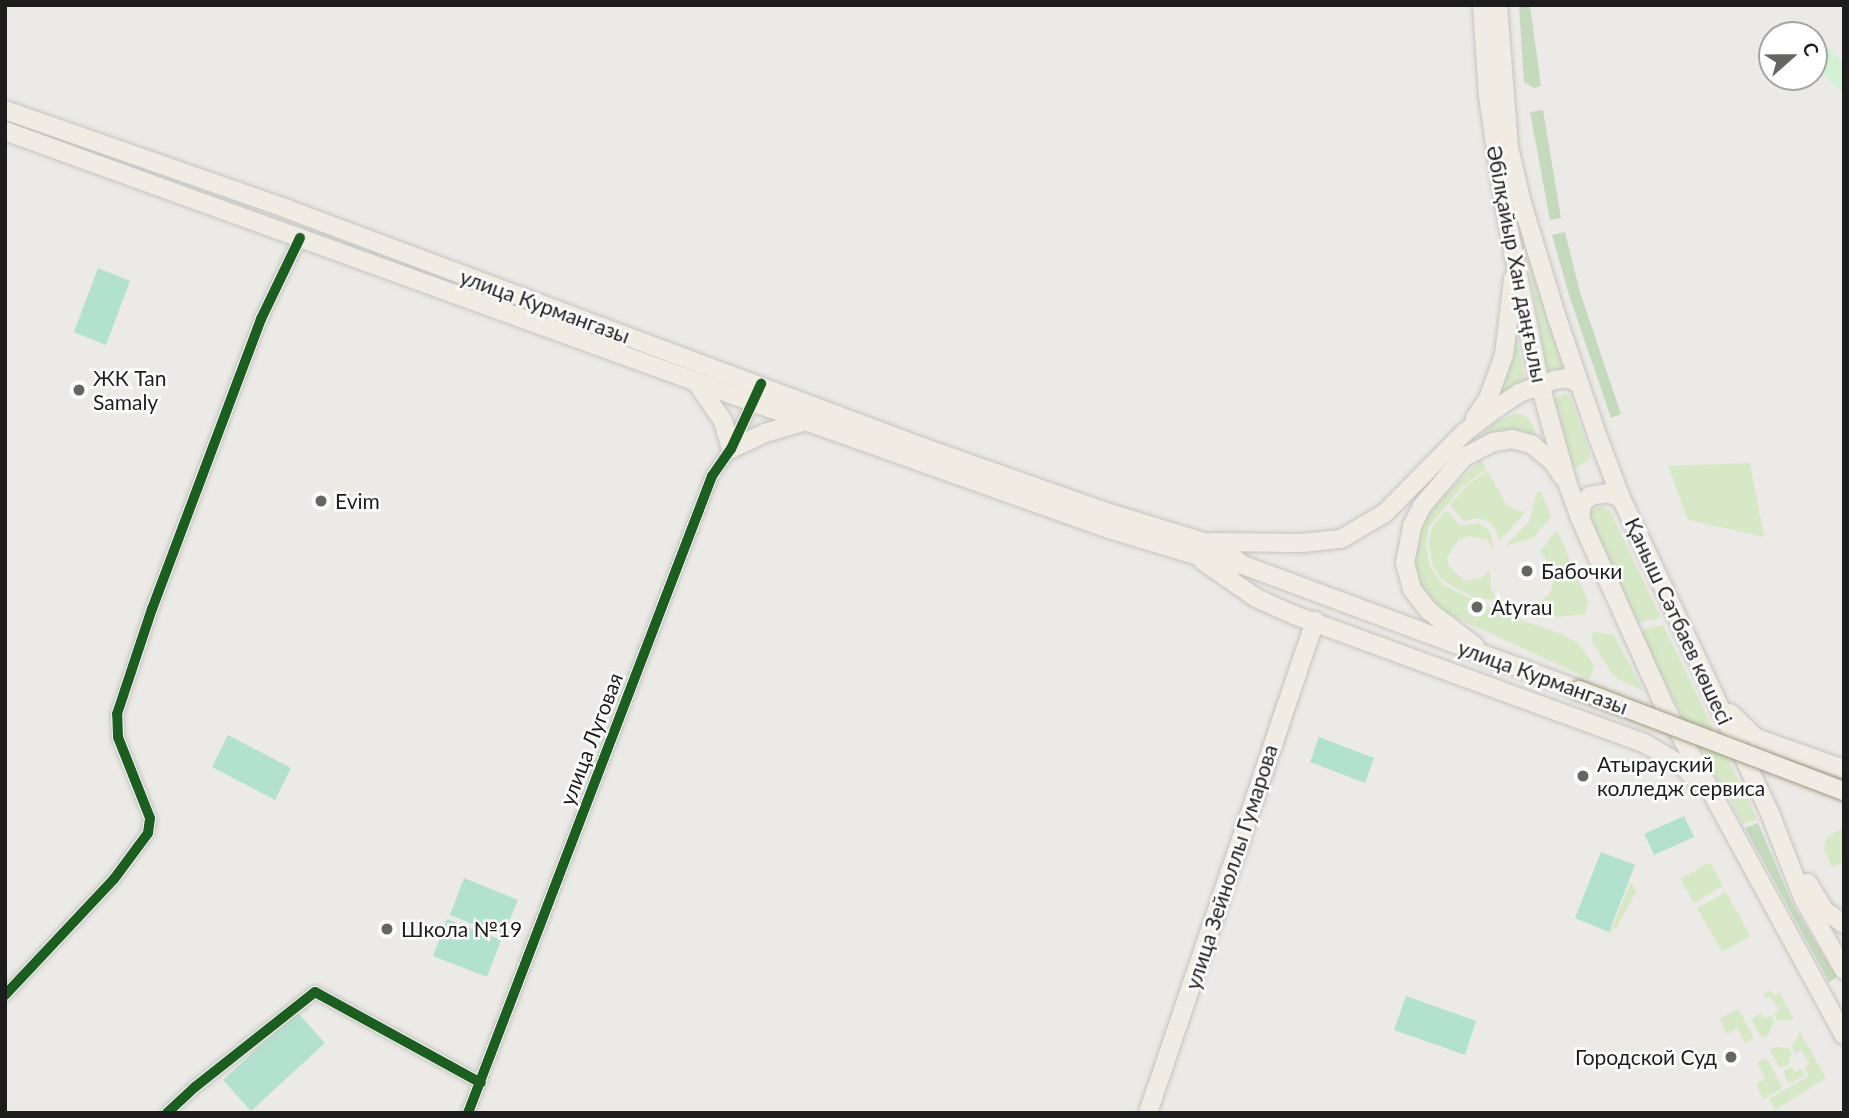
<!DOCTYPE html>
<meta charset="utf-8">
<style>
body{margin:0}
#map{position:relative;width:1849px;height:1118px;overflow:hidden;background:#ebeae6;font-family:Lato,sans-serif}
div>[style]{position:absolute}
.grass>*{inset:0;background:#d6e8c6}
.forest>*{inset:0;background:#c5d9bc}
.park>*{inset:0;background:#d4f1d6}
.pitch>*{inset:0;background:#b2e1cf}
.roads{filter:drop-shadow(0 0 2px #c4c4c2) drop-shadow(0 0 2px #c4c4c2)}
.street>*{height:12px;margin:-6px;padding:0 6px;transform-origin:6px;border-radius:6px;background:#fcfcfb}
.primary>*{height:18px;margin:-9px;padding:0 9px;transform-origin:9px;border-radius:9px;background:#f0ece4}
.bridges{filter:drop-shadow(0 0 2px #a09984) drop-shadow(0 0 2px #a09984)}
.primary-bridge>*{height:18px;margin:-9px;padding:0 9px;transform-origin:9px;border-radius:9px;background:#f0ece4}
.cycleway>*{height:10px;margin:-5px;padding:0 5px;transform-origin:5px;border-radius:5px;background:#1b5e20}
.dots>*{width:19px;height:19px;translate:-50% -50%;box-sizing:border-box;border:4px solid #fff;border-radius:50%}
span{translate:-50% -50%;white-space:nowrap;text-align:center;line-height:1.15;-webkit-text-stroke:5px #fff;paint-order:stroke}
.street-label{font-size:21px;color:#1d1d1d}
.poi-label{font-size:21px;color:#1d1d1d}
.left{translate:0 -50%;text-align:left}
.right{translate:-100% -50%;text-align:right}
.frame{position:absolute;inset:0;border:7px solid #1d1d1d;pointer-events:none}
.north{position:absolute;left:1758px;top:21px;width:70px;height:70px;box-sizing:border-box;background:#fff;border:2px solid #a5a5a5;border-radius:50%;rotate:69deg;font-size:19px;font-weight:700;line-height:28px;text-align:center;color:#1d1d1d}
.north::after{content:'';display:block;margin:auto;width:24px;height:32px;background:#656563;clip-path:polygon(50% 0,100% 100%,50% 72%,0 100%)}
</style>
<div id="map">
<div class="grass">
<i style="clip-path:polygon(1520px 208px,1566px 369px,1547px 373px)"></i>
<i style="clip-path:polygon(1515px 326px,1525px 382px,1493px 403px)"></i>
<i style="clip-path:polygon(1564px 394px,1570px 396px,1590px 453px,1589px 460px,1577px 467px,1567px 463px,1551px 404px,1553px 399px)"></i>
<i style="clip-path:polygon(1517px 413px,1526px 416px,1532px 423px,1539px 445px,1489px 437px,1475px 441px,1494px 422px)"></i>
<i style="clip-path:polygon(1481px 460px,1487px 469px,1463px 486px,1429px 527px,1426px 545px,1430px 567px,1443px 585px,1506px 615px,1562px 634px,1578px 643px,1594px 665px,1590px 679px,1439px 610px,1415px 582px,1410px 552px,1424px 514px)"></i>
<i style="clip-path:polygon(1750px 463px,1764px 537px,1688px 520px,1668px 466px)"></i>
<i style="clip-path:polygon(1488px 471px,1506px 505px,1525px 513px,1499px 541px,1496px 529px,1489px 522px,1479px 518px,1464px 521px,1450px 505px,1467px 485px)"></i>
<i style="clip-path:polygon(1537px 492px,1541px 492px,1551px 517px,1533px 538px,1505px 546px,1529px 522px)"></i>
<i style="clip-path:polygon(1602px 506px,1610px 511px,1661px 618px,1632px 624px,1585px 521px,1588px 512px)"></i>
<i style="clip-path:polygon(1446px 510px,1460px 526px,1479px 523px,1490px 531px,1494px 554px,1488px 540px,1470px 536px,1459px 539px,1447px 557px,1449px 566px,1465px 581px,1482px 578px,1490px 569px,1491px 590px,1498px 600px,1476px 598px,1457px 589px,1441px 578px,1432px 564px,1429px 541px,1432px 527px)"></i>
<i style="clip-path:polygon(1557px 530px,1588px 601px,1585px 614px,1556px 617px,1536px 605px,1549px 595px,1553px 583px,1552px 569px,1540px 551px)"></i>
<i style="clip-path:polygon(1663px 625px,1757px 819px,1743px 824px,1636px 631px)"></i>
<i style="clip-path:polygon(1596px 632px,1614px 635px,1643px 690px,1617px 679px,1609px 669px,1592px 641px,1592px 634px)"></i>
<i style="clip-path:polygon(1844px 826px,1844px 858px,1842px 863px,1832px 867px,1824px 849px,1826px 839px)"></i>
<i style="clip-path:polygon(1710px 862px,1723px 886px,1694px 903px,1680px 879px)"></i>
<i style="clip-path:polygon(1631px 882px,1636px 892px,1617px 927px,1609px 933px)"></i>
<i style="clip-path:polygon(1726px 892px,1750px 936px,1722px 952px,1697px 908px)"></i>
<i style="clip-path:polygon(1771px 990px,1774px 996px,1780px 993px,1794px 1020px,1777px 1020px,1774px 1014px,1779px 1010px,1771px 997px,1766px 999px,1763px 994px)"></i>
<i style="clip-path:polygon(1738px 1009px,1754px 1038px,1745px 1043px,1737px 1028px,1727px 1034px,1719px 1019px)"></i>
<i style="clip-path:polygon(1761px 1013px,1764px 1019px,1771px 1015px,1774px 1021px,1768px 1035px,1762px 1038px,1751px 1019px)"></i>
<i style="clip-path:polygon(1800px 1032px,1826px 1078px,1775px 1110px,1769px 1099px,1809px 1076px,1804px 1067px,1809px 1064px,1801px 1050px,1795px 1053px,1792px 1046px)"></i>
<i style="clip-path:polygon(1776px 1047px,1789px 1048px,1792px 1055px,1788px 1058px,1790px 1063px,1780px 1068px,1770px 1050px)"></i>
<i style="clip-path:polygon(1766px 1058px,1783px 1088px,1763px 1099px,1756px 1084px,1765px 1078px,1757px 1063px)"></i>
<i style="clip-path:polygon(1792px 1067px,1795px 1072px,1801px 1068px,1805px 1075px,1789px 1084px,1783px 1072px)"></i>
</div>
<div class="forest">
<i style="clip-path:polygon(1519px 5px,1530px 5px,1541px 86px,1534px 88px,1524px 82px)"></i>
<i style="clip-path:polygon(1543px 110px,1561px 218px,1550px 220px,1530px 112px)"></i>
<i style="clip-path:polygon(1565px 232px,1580px 292px,1621px 414px,1611px 418px,1569px 295px,1552px 235px)"></i>
<i style="clip-path:polygon(1758px 823px,1792px 903px,1837px 977px,1829px 982px,1745px 828px)"></i>
</div>
<div class="park">
<i style="clip-path:polygon(1818px 37px,1844px 63px,1844px 94px,1814px 65px,1814px 41px)"></i>
</div>
<div class="pitch">
<i style="clip-path:polygon(98px 268px,130px 281px,106px 345px,74px 332px)"></i>
<i style="clip-path:polygon(228px 735px,291px 768px,275px 800px,212px 767px)"></i>
<i style="clip-path:polygon(1319px 737px,1374px 758px,1365px 783px,1310px 762px)"></i>
<i style="clip-path:polygon(1684px 816px,1694px 837px,1654px 855px,1644px 834px)"></i>
<i style="clip-path:polygon(1601px 852px,1635px 865px,1609px 932px,1575px 918px)"></i>
<i style="clip-path:polygon(464px 878px,518px 900px,503px 936px,450px 915px)"></i>
<i style="clip-path:polygon(447px 919px,501px 940px,487px 977px,433px 956px)"></i>
<i style="clip-path:polygon(1406px 996px,1476px 1021px,1465px 1055px,1394px 1030px)"></i>
<i style="clip-path:polygon(297px 1012px,325px 1043px,251px 1111px,223px 1080px)"></i>
</div>
<div class="roads">
<div class="street">
<i style="left:5px;top:995px;width:159px;rotate:-46.8deg"></i>
<i style="left:114px;top:879px;width:57px;rotate:-53.5deg"></i>
<i style="left:148px;top:833px;width:15px;rotate:-82deg"></i>
<i style="left:150px;top:818px;width:87px;rotate:-111.6deg"></i>
<i style="left:118px;top:737px;width:23px;rotate:-92deg"></i>
<i style="left:117px;top:714px;width:111px;rotate:-71.6deg"></i>
<i style="left:152px;top:609px;width:310px;rotate:-69.4deg"></i>
<i style="left:261px;top:319px;width:90px;rotate:-64.3deg"></i>
<i style="left:167px;top:1113px;width:38px;rotate:-43deg"></i>
<i style="left:195px;top:1087px;width:153px;rotate:-38.4deg"></i>
<i style="left:315px;top:992px;width:189px;rotate:28.7deg"></i>
<i style="left:468px;top:1113px;width:682px;rotate:-69.04deg"></i>
<i style="left:712px;top:476px;width:33px;rotate:-55deg"></i>
<i style="left:731px;top:449px;width:57px;rotate:-65.2deg"></i>
</div>
<div class="primary">
<i style="left:1482px;top:5px;width:91px;rotate:86.2deg"></i>
<i style="left:1488px;top:96px;width:110px;rotate:81.6deg"></i>
<i style="left:1504px;top:205px;width:184px;rotate:78.7deg"></i>
<i style="left:1540px;top:385px;width:101px;rotate:74.4deg"></i>
<i style="left:1567px;top:482px;width:38px;rotate:70deg"></i>
<i style="left:1580px;top:518px;width:207px;rotate:65.8deg"></i>
<i style="left:1665px;top:707px;width:374px;rotate:61.4deg"></i>
<i style="left:1498px;top:5px;width:143px;rotate:85.6deg"></i>
<i style="left:1509px;top:148px;width:57px;rotate:76.7deg"></i>
<i style="left:1522px;top:203px;width:117px;rotate:73.1deg"></i>
<i style="left:1556px;top:315px;width:127px;rotate:71.1deg"></i>
<i style="left:1597px;top:435px;width:67px;rotate:69.1deg"></i>
<i style="left:1621px;top:498px;width:352px;rotate:64.7deg"></i>
<i style="left:1771px;top:816px;width:88px;rotate:68.7deg"></i>
<i style="left:1803px;top:898px;width:83px;rotate:60.3deg"></i>
<i style="left:5px;top:110px;width:299px;rotate:19.3deg"></i>
<i style="left:287px;top:209px;width:681px;rotate:20.54deg"></i>
<i style="left:925px;top:448px;width:186px;rotate:19.5deg"></i>
<i style="left:1100px;top:510px;width:109px;rotate:17.1deg"></i>
<i style="left:1204px;top:542px;width:24px;rotate:22deg"></i>
<i style="left:1226px;top:551px;width:21px;rotate:41deg"></i>
<i style="left:5px;top:131px;width:795px;rotate:19.94deg"></i>
<i style="left:752px;top:402px;width:382px;rotate:19.6deg"></i>
<i style="left:1112px;top:530px;width:114px;rotate:16.8deg"></i>
<i style="left:1221px;top:563px;width:22px;rotate:5deg"></i>
<i style="left:1243px;top:565px;width:358px;rotate:20.4deg"></i>
<i style="left:696px;top:382px;width:47px;rotate:55.3deg"></i>
<i style="left:723px;top:421px;width:29px;rotate:74deg"></i>
<i style="left:731px;top:449px;width:38px;rotate:-25deg"></i>
<i style="left:765px;top:433px;width:43px;rotate:-16.3deg"></i>
<i style="left:1475px;top:418px;width:23px;rotate:-56deg"></i>
<i style="left:1488px;top:399px;width:47px;rotate:-70deg"></i>
<i style="left:1504px;top:355px;width:77px;rotate:-83.2deg"></i>
<i style="left:1580px;top:518px;width:14px;rotate:-82deg"></i>
<i style="left:1582px;top:504px;width:11px;rotate:-45deg"></i>
<i style="left:1590px;top:496px;width:18px;rotate:-9deg"></i>
<i style="left:1608px;top:493px;width:14px;rotate:21deg"></i>
<i style="left:1211px;top:542px;width:91px;rotate:0.6deg"></i>
<i style="left:1302px;top:543px;width:39px;rotate:-6deg"></i>
<i style="left:1341px;top:539px;width:51px;rotate:-30.6deg"></i>
<i style="left:1385px;top:513px;width:114px;rotate:-45.4deg"></i>
<i style="left:1465px;top:432px;width:40px;rotate:-37deg"></i>
<i style="left:1497px;top:408px;width:27px;rotate:-34deg"></i>
<i style="left:1519px;top:393px;width:38px;rotate:-20deg"></i>
<i style="left:1555px;top:380px;width:13px;rotate:-9deg"></i>
<i style="left:1568px;top:378px;width:13px;rotate:27deg"></i>
<i style="left:1203px;top:561px;width:65px;rotate:34.9deg"></i>
<i style="left:1256px;top:598px;width:42px;rotate:24.1deg"></i>
<i style="left:1294px;top:615px;width:373px;rotate:20.1deg"></i>
<i style="left:1644px;top:743px;width:45px;rotate:30.5deg"></i>
<i style="left:1683px;top:766px;width:22px;rotate:47deg"></i>
<i style="left:1475px;top:646px;width:58px;rotate:-142.7deg"></i>
<i style="left:1429px;top:611px;width:28px;rotate:-128deg"></i>
<i style="left:1412px;top:589px;width:27px;rotate:-105deg"></i>
<i style="left:1405px;top:563px;width:38px;rotate:-79deg"></i>
<i style="left:1412px;top:526px;width:22px;rotate:-63deg"></i>
<i style="left:1422px;top:506px;width:65px;rotate:-49.4deg"></i>
<i style="left:1464px;top:457px;width:33px;rotate:-27deg"></i>
<i style="left:1493px;top:442px;width:19px;rotate:-9deg"></i>
<i style="left:1512px;top:439px;width:20px;rotate:15deg"></i>
<i style="left:1531px;top:444px;width:28px;rotate:39deg"></i>
<i style="left:1553px;top:462px;width:17px;rotate:57deg"></i>
<i style="left:1730px;top:713px;width:36px;rotate:44deg"></i>
<i style="left:1756px;top:738px;width:93px;rotate:19.4deg"></i>
<i style="left:1808px;top:883px;width:33px;rotate:59deg"></i>
<i style="left:1825px;top:911px;width:23px;rotate:34deg"></i>
<i style="left:1148px;top:1113px;width:520px;rotate:-71.25deg"></i>
</div>
</div>
<div class="bridges">
<div class="primary-bridge">
<i style="left:1579px;top:690px;width:284px;rotate:20.9deg"></i>
</div>
</div>
<div class="cycleway">
<i style="left:5px;top:995px;width:159px;rotate:-46.8deg"></i>
<i style="left:114px;top:879px;width:57px;rotate:-53.5deg"></i>
<i style="left:148px;top:833px;width:15px;rotate:-82deg"></i>
<i style="left:150px;top:818px;width:87px;rotate:-111.6deg"></i>
<i style="left:118px;top:737px;width:23px;rotate:-92deg"></i>
<i style="left:117px;top:714px;width:111px;rotate:-71.6deg"></i>
<i style="left:152px;top:609px;width:310px;rotate:-69.4deg"></i>
<i style="left:261px;top:319px;width:90px;rotate:-64.3deg"></i>
<i style="left:167px;top:1113px;width:38px;rotate:-43deg"></i>
<i style="left:195px;top:1087px;width:153px;rotate:-38.4deg"></i>
<i style="left:315px;top:992px;width:189px;rotate:28.7deg"></i>
<i style="left:468px;top:1113px;width:682px;rotate:-69.04deg"></i>
<i style="left:712px;top:476px;width:33px;rotate:-55deg"></i>
<i style="left:731px;top:449px;width:72px;rotate:-65.2deg"></i>
</div>
<div class="dots">
<i style="left:79px;top:390px;background:#656563"></i>
<i style="left:321px;top:501px;background:#656563"></i>
<i style="left:1527px;top:571px;background:#656563"></i>
<i style="left:1477px;top:607px;background:#656563"></i>
<i style="left:1583px;top:776px;background:#656563"></i>
<i style="left:387px;top:929px;background:#656563"></i>
<i style="left:1731px;top:1057px;background:#656563"></i>
</div>
<div class="street-label">
<span style="left:1517px;top:264px;rotate:79deg">Әбілқайыр Хан даңғылы</span>
<span style="left:545px;top:306px;rotate:20deg">улица Курмангазы</span>
<span style="left:1679px;top:621px;rotate:65deg">Қаныш Сәтбаев көшесі</span>
<span style="left:1543px;top:677px;rotate:20deg">улица Курмангазы</span>
<span style="left:591px;top:739px;rotate:-69deg">улица Луговая</span>
<span style="left:1231px;top:867px;rotate:-72deg">улица Зейноллы Гумарова</span>
</div>
<div class="poi-label">
<span class="left" style="left:93px;top:390px">ЖК Tan<br>Samaly</span>
<span class="left" style="left:335px;top:501px">Evim</span>
<span class="left" style="left:1541px;top:571px">Бабочки</span>
<span class="left" style="left:1491px;top:607px">Atyrau</span>
<span class="left" style="left:1597px;top:776px">Атырауский<br>колледж сервиса</span>
<span class="left" style="left:401px;top:929px">Школа №19</span>
<span class="right" style="left:1717px;top:1057px">Городской Суд</span>
</div>
<div class="frame"></div>
<div class="north">С</div>
</div>
